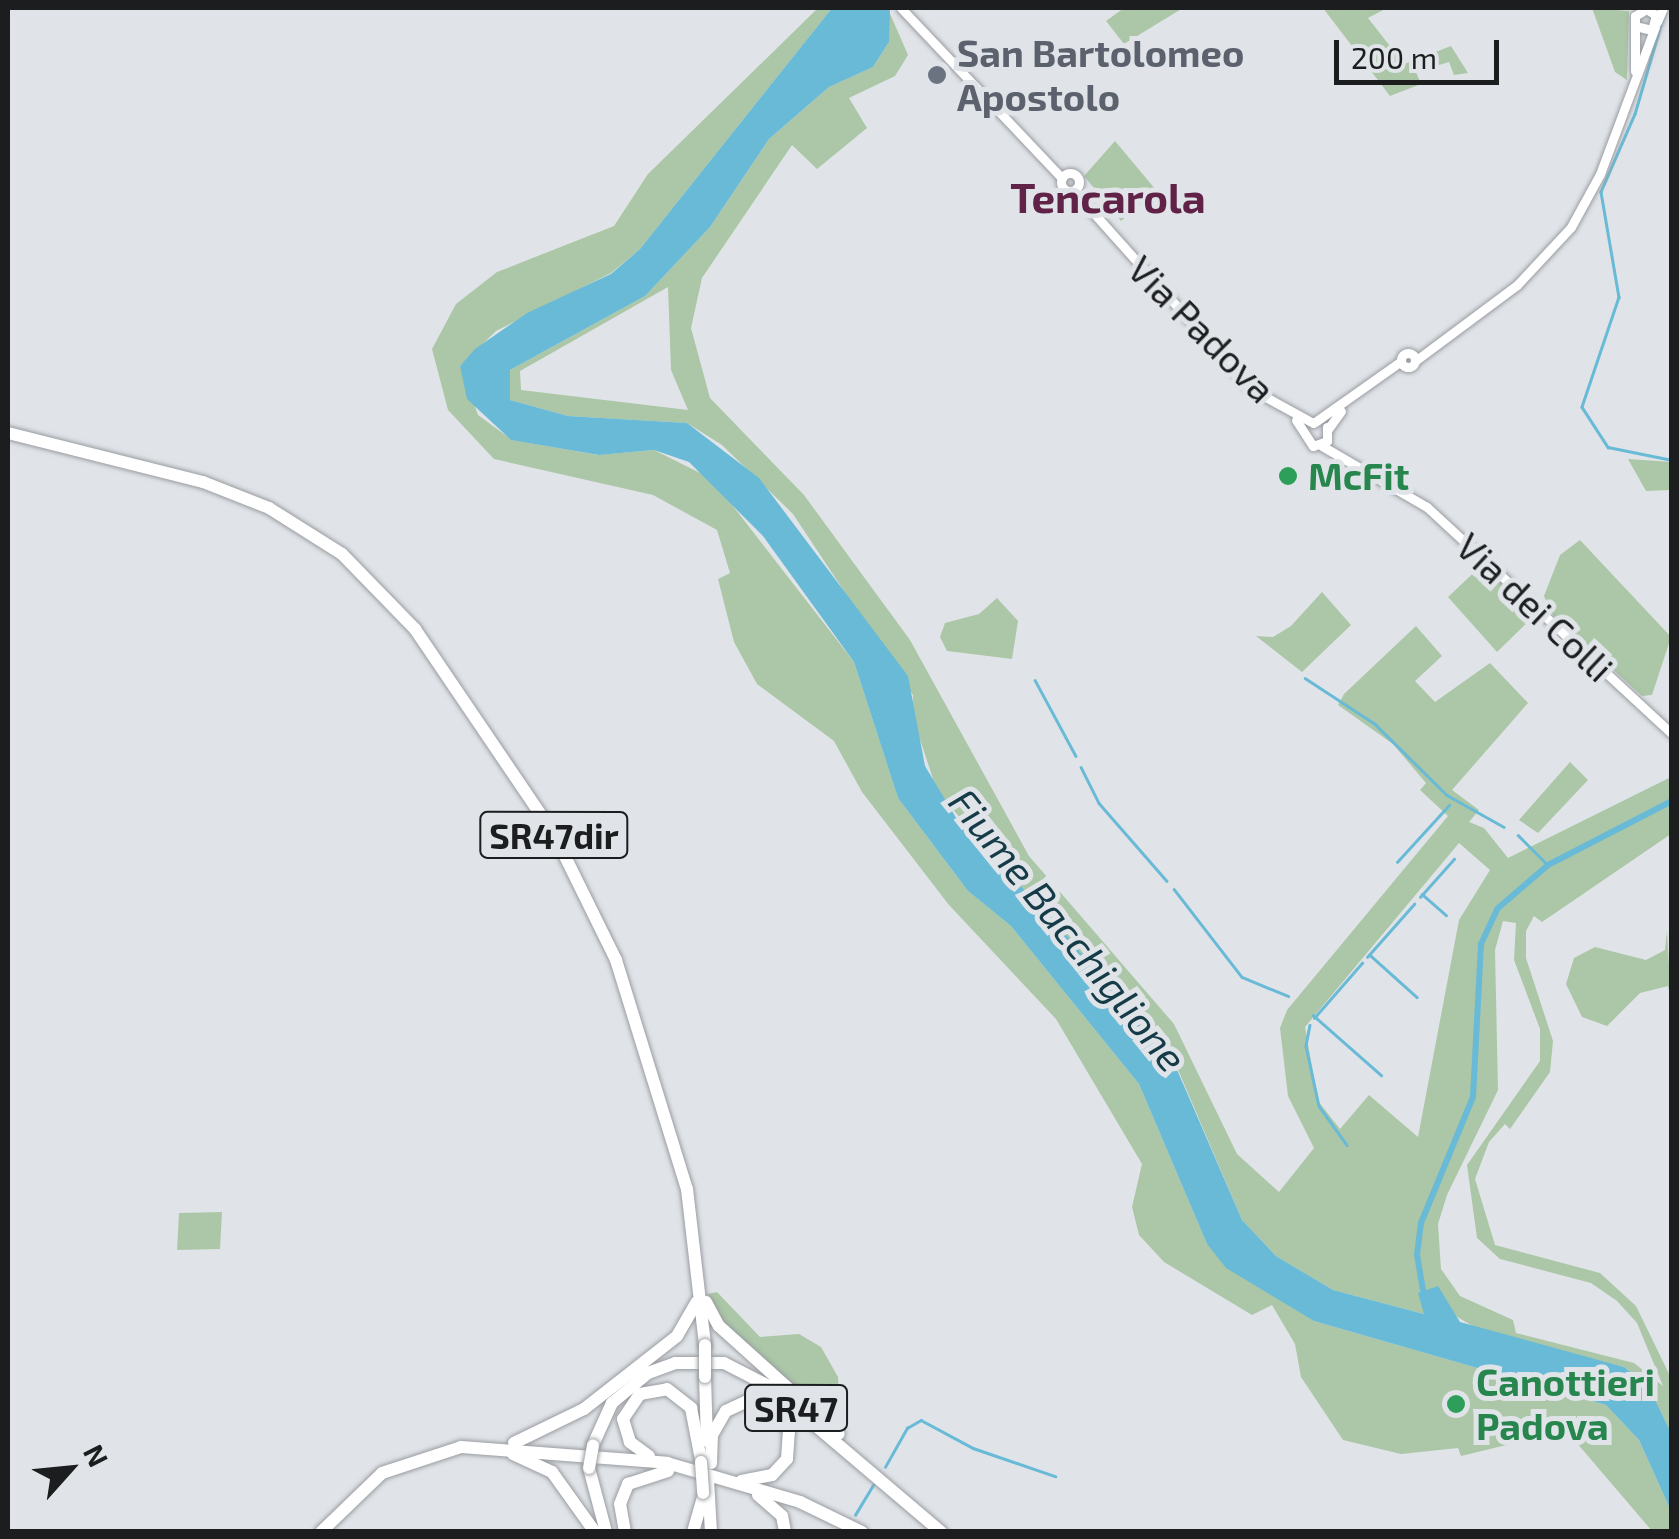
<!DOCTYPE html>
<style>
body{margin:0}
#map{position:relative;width:1679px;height:1539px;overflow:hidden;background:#e0e4e8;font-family:"Exo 2",sans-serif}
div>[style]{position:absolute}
.green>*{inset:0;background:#abc7a7}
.water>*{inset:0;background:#68bad6}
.stream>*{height:2.5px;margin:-1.25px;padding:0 1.25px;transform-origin:1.25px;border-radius:1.25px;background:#68bad6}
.canal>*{height:6px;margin:-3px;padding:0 3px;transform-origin:3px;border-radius:3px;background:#68bad6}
.roads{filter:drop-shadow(0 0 2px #999ca1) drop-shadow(0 0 2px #999ca1)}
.secondary>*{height:9px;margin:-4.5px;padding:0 4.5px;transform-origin:4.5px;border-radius:4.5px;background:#fff}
.secondary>.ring{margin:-4.5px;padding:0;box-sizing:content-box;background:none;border:9px solid #fff;border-radius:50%}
.trunk>*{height:12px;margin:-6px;padding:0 6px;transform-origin:6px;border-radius:6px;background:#fff}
.bridges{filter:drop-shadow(0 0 2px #999ca1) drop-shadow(0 0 2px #999ca1)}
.trunk-bridge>*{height:12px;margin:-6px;padding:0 6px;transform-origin:6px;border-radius:6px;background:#fff}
.dots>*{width:28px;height:28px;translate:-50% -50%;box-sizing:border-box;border:5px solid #e0e4e8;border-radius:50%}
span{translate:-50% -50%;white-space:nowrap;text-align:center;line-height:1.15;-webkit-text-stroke:10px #e0e4e8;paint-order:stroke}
.shield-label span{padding:2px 8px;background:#e0e4e8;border:2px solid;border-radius:8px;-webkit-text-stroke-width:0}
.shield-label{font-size:35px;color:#1c1d1f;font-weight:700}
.worship-label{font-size:38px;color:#5b616d;font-weight:700}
.left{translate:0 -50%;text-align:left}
.street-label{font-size:38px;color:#1c1d1f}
.leisure-label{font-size:38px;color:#27864d;font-weight:700}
.water-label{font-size:40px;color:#153b48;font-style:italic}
.quarter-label{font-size:42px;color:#602347;font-weight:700}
.frame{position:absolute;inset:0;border:10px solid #1c1d1f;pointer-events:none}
.north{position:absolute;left:20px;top:1419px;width:100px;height:100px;-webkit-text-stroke:8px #e0e4e8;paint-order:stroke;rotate:63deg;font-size:28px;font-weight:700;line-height:40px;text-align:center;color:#1c1d1f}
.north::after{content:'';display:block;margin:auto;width:35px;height:45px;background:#1c1d1f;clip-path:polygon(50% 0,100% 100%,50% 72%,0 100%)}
.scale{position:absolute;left:1334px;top:40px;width:165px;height:45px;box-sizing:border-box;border:5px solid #1c1d1f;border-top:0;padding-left:12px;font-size:30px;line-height:35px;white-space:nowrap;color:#1c1d1f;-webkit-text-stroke:8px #e0e4e8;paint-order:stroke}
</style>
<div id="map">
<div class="green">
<i style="clip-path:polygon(818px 8px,832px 8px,640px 249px,611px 273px,496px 331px,460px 366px,478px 415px,512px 440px,598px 455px,654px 450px,712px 479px,854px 662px,898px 798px,968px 891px,1011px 926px,1139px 1084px,1207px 1244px,1314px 1321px,1606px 1405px,1639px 1440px,1671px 1511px,1671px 1531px,1652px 1531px,1576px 1442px,1544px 1436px,1461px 1456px,1458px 1448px,1401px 1454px,1343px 1440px,1301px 1377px,1295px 1344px,1272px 1305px,1252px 1315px,1164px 1262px,1139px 1235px,1132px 1207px,1142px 1164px,1056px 1019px,949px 905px,862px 792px,834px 741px,757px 684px,734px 642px,718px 579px,730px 573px,717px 530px,653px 495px,494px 459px,448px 410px,432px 349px,456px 304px,497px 272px,614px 226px,648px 174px)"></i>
<i style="clip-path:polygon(1124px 8px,1183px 8px,1124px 44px,1106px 21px)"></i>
<i style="clip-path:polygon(1323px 8px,1387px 8px,1368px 18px,1404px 64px,1451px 46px,1468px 73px,1454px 75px,1449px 62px,1416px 72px,1421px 84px,1390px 96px)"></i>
<i style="clip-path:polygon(1592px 8px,1629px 11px,1627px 80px,1615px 72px)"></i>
<i style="clip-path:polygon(evenodd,888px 9px,908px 55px,895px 76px,849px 98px,867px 128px,817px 169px,792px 145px,702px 278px,691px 328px,710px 398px,804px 495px,910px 640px,1029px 856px,1174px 1024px,1237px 1154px,1279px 1192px,1314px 1148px,1288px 1096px,1280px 1028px,1287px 1010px,1448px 816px,1420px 790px,1426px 783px,1393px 744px,1338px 705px,1344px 694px,1416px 626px,1442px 656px,1415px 681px,1435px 702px,1490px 663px,1528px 703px,1452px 790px,1479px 810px,1469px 822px,1484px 828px,1508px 858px,1671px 777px,1671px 834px,1542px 922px,1534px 916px,1526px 931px,1526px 958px,1553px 1041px,1550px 1072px,1510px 1129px,1505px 1124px,1489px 1142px,1475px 1179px,1495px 1245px,1600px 1273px,1636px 1306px,1671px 1378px,1671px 1433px,1649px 1387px,1624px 1367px,1478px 1329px,1452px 1314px,1424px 1314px,1333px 1290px,1276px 1256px,1242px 1220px,1179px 1072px,937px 791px,912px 715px,913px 695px,793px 514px,722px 445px,687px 423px,568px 416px,510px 400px,510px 370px,645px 296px,710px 227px,769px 139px,829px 87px,873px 67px,889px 42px,888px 9px,668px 287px,671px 370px,688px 410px,521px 390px,520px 371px,668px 287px,888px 9px,1459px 843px,1490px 870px,1459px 920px,1418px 1137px,1369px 1095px,1340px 1129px,1318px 1101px,1305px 1027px,1459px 843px,888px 9px,1503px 921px,1516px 923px,1514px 960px,1540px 1029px,1540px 1061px,1467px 1165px,1477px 1238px,1500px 1259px,1591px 1283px,1617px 1301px,1637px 1323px,1663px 1386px,1634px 1363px,1516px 1333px,1513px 1320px,1460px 1296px,1441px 1269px,1438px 1224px,1447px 1195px,1498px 1090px,1495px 950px,1503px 921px)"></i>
<i style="clip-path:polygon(1115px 141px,1156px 190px,1121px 221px,1084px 176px)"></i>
<i style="clip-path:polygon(1628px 459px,1671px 462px,1671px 490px,1646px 491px)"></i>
<i style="clip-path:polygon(1580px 540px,1671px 637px,1652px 695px,1642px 696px,1551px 613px,1544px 596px,1560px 555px)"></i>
<i style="clip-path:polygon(1484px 563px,1534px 616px,1497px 652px,1448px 597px)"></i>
<i style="clip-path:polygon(1322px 592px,1351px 625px,1302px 672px,1256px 636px,1273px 637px,1291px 626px)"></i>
<i style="clip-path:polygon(997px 598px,1018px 621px,1012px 659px,947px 651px,940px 637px,945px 623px,979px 614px)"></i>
<i style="clip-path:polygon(1570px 762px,1588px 780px,1538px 833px,1519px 820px)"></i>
<i style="clip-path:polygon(1667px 931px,1671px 999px,1668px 986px,1640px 993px,1607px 1026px,1582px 1017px,1566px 984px,1574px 958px,1595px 947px,1646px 960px,1665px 950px)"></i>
<i style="clip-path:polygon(222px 1212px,220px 1249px,177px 1250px,179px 1213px)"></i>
<i style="clip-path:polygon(717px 1292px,760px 1337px,799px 1334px,821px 1347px,838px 1377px,841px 1426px,720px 1322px,708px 1294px)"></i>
</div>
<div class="water">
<i style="clip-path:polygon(832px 8px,890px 8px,889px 42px,873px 67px,829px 87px,769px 139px,710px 227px,645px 296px,510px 370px,510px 400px,568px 416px,687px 423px,759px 478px,908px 676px,925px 766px,961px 826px,1053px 919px,1178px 1072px,1242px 1220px,1276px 1256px,1333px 1290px,1424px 1314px,1418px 1293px,1438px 1286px,1460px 1322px,1624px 1367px,1649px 1387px,1671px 1433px,1671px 1511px,1639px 1440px,1606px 1405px,1314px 1321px,1226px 1268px,1207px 1244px,1139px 1084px,1011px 926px,968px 891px,898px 798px,854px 662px,763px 536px,689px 462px,654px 450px,599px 455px,511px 440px,467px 399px,460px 366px,475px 349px,527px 313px,611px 274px,640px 249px)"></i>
</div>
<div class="stream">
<i style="left:1664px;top:15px;width:103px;rotate:106.3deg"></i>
<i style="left:1635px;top:114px;width:85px;rotate:113.6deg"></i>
<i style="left:1601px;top:192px;width:107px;rotate:80.3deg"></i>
<i style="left:1619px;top:297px;width:116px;rotate:108.6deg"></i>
<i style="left:1582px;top:407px;width:48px;rotate:57deg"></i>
<i style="left:1608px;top:447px;width:65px;rotate:11.5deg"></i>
<i style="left:1305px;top:678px;width:84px;rotate:33.3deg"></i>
<i style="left:1375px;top:724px;width:101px;rotate:44.6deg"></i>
<i style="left:1447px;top:795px;width:65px;rotate:29.3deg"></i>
<i style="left:1035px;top:680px;width:86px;rotate:61.7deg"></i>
<i style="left:1081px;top:767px;width:40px;rotate:63.4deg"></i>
<i style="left:1099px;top:803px;width:103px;rotate:48.9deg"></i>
<i style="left:1518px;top:835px;width:42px;rotate:45deg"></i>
<i style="left:1397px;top:862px;width:77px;rotate:-47.6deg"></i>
<i style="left:1174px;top:889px;width:111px;rotate:52.3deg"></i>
<i style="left:1242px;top:977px;width:50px;rotate:22.4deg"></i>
<i style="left:1422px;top:894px;width:32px;rotate:41deg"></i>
<i style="left:1420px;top:897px;width:51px;rotate:-48.2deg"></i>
<i style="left:1370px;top:955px;width:63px;rotate:41.8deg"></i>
<i style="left:1367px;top:957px;width:71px;rotate:-48.4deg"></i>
<i style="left:1313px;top:1015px;width:91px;rotate:41.4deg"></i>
<i style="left:1314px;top:1018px;width:73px;rotate:-48.9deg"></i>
<i style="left:1310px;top:1025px;width:21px;rotate:101deg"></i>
<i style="left:1306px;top:1046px;width:61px;rotate:77.8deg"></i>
<i style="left:1319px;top:1106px;width:48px;rotate:54.3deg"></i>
<i style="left:885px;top:1467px;width:45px;rotate:-60.6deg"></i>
<i style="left:907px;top:1428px;width:16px;rotate:-30deg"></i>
<i style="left:921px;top:1420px;width:59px;rotate:28.3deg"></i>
<i style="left:973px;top:1448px;width:87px;rotate:18.9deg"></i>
<i style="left:855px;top:1515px;width:35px;rotate:-59deg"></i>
</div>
<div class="canal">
<i style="left:1424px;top:1296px;width:42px;rotate:-99.7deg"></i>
<i style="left:1417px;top:1255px;width:32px;rotate:-83deg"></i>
<i style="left:1421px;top:1223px;width:136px;rotate:-67.6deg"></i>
<i style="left:1473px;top:1097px;width:153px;rotate:-87deg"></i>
<i style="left:1481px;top:944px;width:38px;rotate:-65deg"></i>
<i style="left:1497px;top:909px;width:67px;rotate:-40.8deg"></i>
<i style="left:1548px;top:865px;width:140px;rotate:-27.3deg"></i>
</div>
<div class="roads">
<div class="secondary">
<i style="left:901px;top:8px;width:234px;rotate:46.6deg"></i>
<i style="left:1657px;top:22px;width:15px;rotate:-67deg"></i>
<i style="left:1635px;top:71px;width:55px;rotate:-90deg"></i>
<i style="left:1635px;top:16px;width:13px;rotate:-32deg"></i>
<i style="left:1646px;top:9px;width:12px;rotate:31deg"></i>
<i style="left:1656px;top:15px;width:16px;rotate:105deg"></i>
<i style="left:1652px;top:30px;width:17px;rotate:-167deg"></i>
<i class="ring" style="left:1061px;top:173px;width:9px;height:9px"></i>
<i style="left:1074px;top:191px;width:266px;rotate:48.2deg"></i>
<i style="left:1251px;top:389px;width:71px;rotate:28.7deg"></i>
<i class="ring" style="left:1401px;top:353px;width:5px;height:5px"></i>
<i style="left:1415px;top:361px;width:127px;rotate:-36.7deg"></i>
<i style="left:1517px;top:285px;width:79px;rotate:-47deg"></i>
<i style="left:1571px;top:227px;width:60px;rotate:-61.3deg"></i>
<i style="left:1600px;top:174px;width:157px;rotate:-69.5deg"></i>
<i style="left:1296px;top:420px;width:31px;rotate:57deg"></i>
<i style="left:1313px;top:446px;width:15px;rotate:-20deg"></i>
<i style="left:1327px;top:441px;width:14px;rotate:-90deg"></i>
<i style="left:1315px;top:422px;width:105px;rotate:-35.3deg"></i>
<i style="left:1328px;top:429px;width:22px;rotate:-54deg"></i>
<i style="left:1322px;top:446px;width:121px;rotate:30.2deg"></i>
<i style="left:1427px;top:507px;width:334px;rotate:42.8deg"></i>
</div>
<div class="trunk">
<i style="left:8px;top:433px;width:201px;rotate:14.1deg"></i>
<i style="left:203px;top:482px;width:71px;rotate:21.5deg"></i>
<i style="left:269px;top:508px;width:86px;rotate:32.2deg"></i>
<i style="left:342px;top:554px;width:105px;rotate:45.8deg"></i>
<i style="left:415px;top:629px;width:250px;rotate:55.9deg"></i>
<i style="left:555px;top:836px;width:138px;rotate:63.8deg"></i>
<i style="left:616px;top:960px;width:240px;rotate:72.8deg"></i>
<i style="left:687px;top:1189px;width:157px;rotate:83.4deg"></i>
<i style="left:706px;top:1302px;width:27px;rotate:62deg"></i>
<i style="left:719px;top:1326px;width:161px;rotate:42deg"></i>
<i style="left:705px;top:1377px;width:64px;rotate:88.2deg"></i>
<i style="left:514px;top:1443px;width:78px;rotate:-25.9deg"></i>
<i style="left:584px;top:1409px;width:118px;rotate:-38.1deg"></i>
<i style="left:677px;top:1336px;width:39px;rotate:-60deg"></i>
<i style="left:593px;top:1445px;width:46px;rotate:-65.7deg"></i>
<i style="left:612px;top:1403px;width:47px;rotate:-39.8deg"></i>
<i style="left:648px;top:1373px;width:29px;rotate:-20deg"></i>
<i style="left:675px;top:1363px;width:49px"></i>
<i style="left:724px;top:1363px;width:51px;rotate:27.1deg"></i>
<i style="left:769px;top:1386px;width:226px;rotate:40.3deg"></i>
<i style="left:513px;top:1454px;width:43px;rotate:24.8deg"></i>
<i style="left:552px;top:1472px;width:74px;rotate:54.4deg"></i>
<i style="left:649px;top:1456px;width:24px;rotate:-144deg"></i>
<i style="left:630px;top:1442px;width:24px;rotate:-107deg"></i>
<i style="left:623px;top:1419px;width:30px;rotate:-56deg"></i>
<i style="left:640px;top:1394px;width:27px;rotate:-10deg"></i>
<i style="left:667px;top:1389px;width:31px;rotate:38deg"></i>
<i style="left:691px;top:1408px;width:53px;rotate:79.1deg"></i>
<i style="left:711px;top:1463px;width:28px;rotate:-88deg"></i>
<i style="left:712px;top:1435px;width:28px;rotate:-60deg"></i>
<i style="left:726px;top:1411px;width:23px;rotate:-25deg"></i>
<i style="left:747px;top:1401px;width:21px;rotate:11deg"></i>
<i style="left:768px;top:1405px;width:33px;rotate:50deg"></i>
<i style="left:789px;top:1430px;width:29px;rotate:94deg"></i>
<i style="left:787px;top:1459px;width:22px;rotate:133deg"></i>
<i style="left:772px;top:1475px;width:31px;rotate:169deg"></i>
<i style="left:589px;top:1468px;width:66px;rotate:75.1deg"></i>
<i style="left:708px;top:1480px;width:52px;rotate:86.7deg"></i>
<i style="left:758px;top:1495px;width:32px;rotate:41deg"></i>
<i style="left:782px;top:1516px;width:16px;rotate:79deg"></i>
<i style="left:321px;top:1532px;width:85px;rotate:-44deg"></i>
<i style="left:382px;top:1473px;width:83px;rotate:-18.2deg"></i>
<i style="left:461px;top:1447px;width:207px;rotate:4.4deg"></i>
<i style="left:667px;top:1463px;width:139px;rotate:16.3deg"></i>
<i style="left:800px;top:1502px;width:69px;rotate:25.8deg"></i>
<i style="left:625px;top:1532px;width:28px;rotate:-100deg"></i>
<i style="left:620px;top:1504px;width:22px;rotate:-68deg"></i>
<i style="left:628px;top:1484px;width:42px;rotate:-18deg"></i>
<i style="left:693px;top:1532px;width:35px;rotate:-74deg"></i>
</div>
</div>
<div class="bridges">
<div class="trunk-bridge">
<i style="left:705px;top:1345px;width:32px;rotate:90deg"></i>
<i style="left:701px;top:1462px;width:31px;rotate:86deg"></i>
<i style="left:589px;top:1468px;width:23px;rotate:-80deg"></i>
</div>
</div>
<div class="dots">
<i style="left:937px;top:75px;background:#6b7280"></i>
<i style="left:1288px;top:476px;background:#2e9e5b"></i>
<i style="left:1456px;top:1404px;background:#2e9e5b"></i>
</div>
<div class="shield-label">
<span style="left:554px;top:835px">SR47dir</span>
<span style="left:796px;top:1408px">SR47</span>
</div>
<div class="worship-label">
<span class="left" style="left:957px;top:75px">San Bartolomeo<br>Apostolo</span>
</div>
<div class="street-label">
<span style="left:1202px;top:329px;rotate:45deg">Via Padova</span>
<span style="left:1535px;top:607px;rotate:43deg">Via dei Colli</span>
</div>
<div class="leisure-label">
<span class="left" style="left:1308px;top:476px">McFit</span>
<span class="left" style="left:1476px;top:1404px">Canottieri<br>Padova</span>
</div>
<div class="water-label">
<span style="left:1069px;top:929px;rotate:51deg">Fiume Bacchiglione</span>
</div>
<div class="quarter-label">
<span style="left:1108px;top:196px">Tencarola</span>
</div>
<div class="frame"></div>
<div class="north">N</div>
<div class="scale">200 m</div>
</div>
